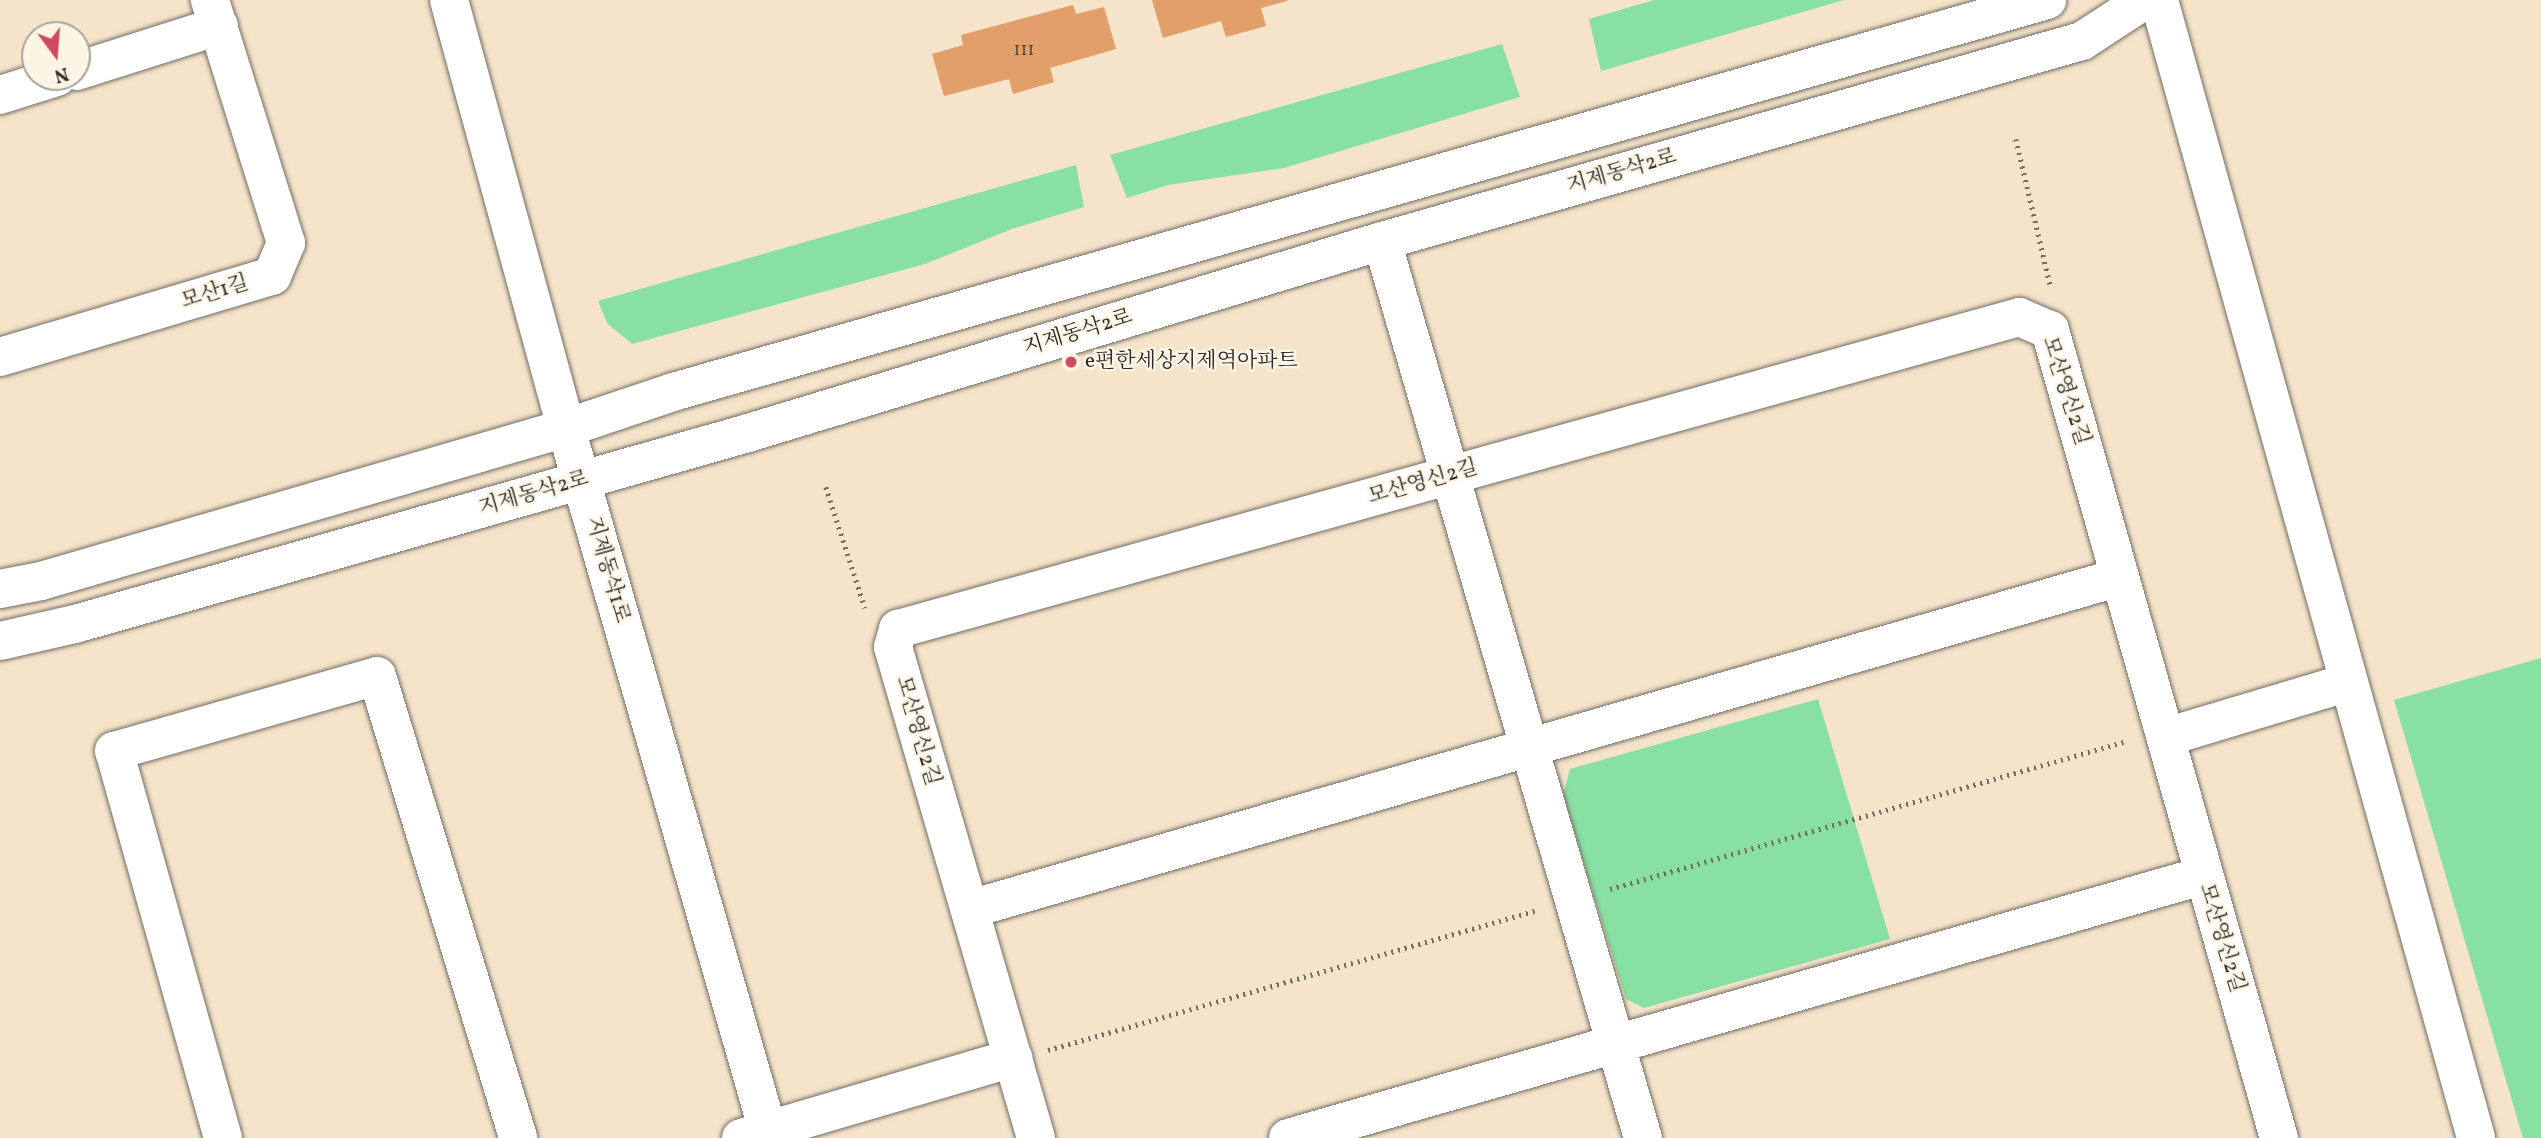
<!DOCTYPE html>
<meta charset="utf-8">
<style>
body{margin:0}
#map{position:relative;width:2541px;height:1138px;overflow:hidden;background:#f6e4ca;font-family:Vollkorn,"Noto Serif KR",serif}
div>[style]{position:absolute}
.green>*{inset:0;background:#89e0a3}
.building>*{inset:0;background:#e29f6a}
.path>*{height:4.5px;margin-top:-2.25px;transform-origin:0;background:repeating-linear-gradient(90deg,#726c63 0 2px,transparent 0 7px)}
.roads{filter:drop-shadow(0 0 2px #726c63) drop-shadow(0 0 2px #726c63)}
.minor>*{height:38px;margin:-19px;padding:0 19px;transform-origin:19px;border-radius:19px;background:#fff}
.tertiary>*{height:38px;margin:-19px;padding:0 19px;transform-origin:19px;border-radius:19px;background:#fff}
.dots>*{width:19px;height:19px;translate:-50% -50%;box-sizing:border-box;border:4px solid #fcf5e5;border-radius:50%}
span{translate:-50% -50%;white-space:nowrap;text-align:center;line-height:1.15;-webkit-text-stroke:5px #fcf5e5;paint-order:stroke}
.number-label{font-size:18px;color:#59483b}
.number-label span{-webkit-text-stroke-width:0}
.street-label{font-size:21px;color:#2b2b2b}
.poi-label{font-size:21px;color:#2b2b2b}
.left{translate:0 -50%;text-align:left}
.north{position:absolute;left:21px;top:21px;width:70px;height:70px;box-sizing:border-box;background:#fcf5e5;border:2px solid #a8a49b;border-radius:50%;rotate:164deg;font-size:19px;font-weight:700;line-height:28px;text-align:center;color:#2b2b2b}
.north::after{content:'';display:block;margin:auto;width:24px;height:32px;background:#d1495b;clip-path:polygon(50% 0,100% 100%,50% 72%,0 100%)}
</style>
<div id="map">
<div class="green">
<i style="clip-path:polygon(1654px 0,1844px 0,1601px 71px,1589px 19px)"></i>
<i style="clip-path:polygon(1502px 44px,1520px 97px,1284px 168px,1168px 185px,1127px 198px,1110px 155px)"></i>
<i style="clip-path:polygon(1076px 165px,1084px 207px,1012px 229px,925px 264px,632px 344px,607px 323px,598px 301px)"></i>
<i style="clip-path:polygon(2541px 658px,2541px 1138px,2523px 1138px,2394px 700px)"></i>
<i style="clip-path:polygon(1818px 699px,1890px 939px,1644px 1008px,1626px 999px,1563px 795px,1570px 769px)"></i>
</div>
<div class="building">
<i style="clip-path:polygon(1152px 0,1287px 0,1287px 1px,1261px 8px,1266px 26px,1226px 37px,1221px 21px,1163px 38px)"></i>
<i style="clip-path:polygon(1073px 5px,1076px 14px,1104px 7px,1116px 49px,1050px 68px,1054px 82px,1013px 94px,1009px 79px,944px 96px,932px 54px,963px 45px,961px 35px)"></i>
</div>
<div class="path">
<i style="left:2016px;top:139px;width:153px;rotate:76.8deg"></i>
<i style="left:826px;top:487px;width:127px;rotate:72.1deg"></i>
<i style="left:1610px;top:889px;width:538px;rotate:-15.97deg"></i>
<i style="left:1048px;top:1050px;width:510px;rotate:-15.95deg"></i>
</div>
<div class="roads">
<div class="minor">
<i style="left:2159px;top:0;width:1181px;rotate:74.43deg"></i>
<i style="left:77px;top:71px;width:149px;rotate:-17.6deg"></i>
<i style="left:0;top:95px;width:60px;rotate:-17.5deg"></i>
<i style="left:1382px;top:241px;width:934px;rotate:73.78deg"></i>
<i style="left:0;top:357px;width:284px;rotate:-16.6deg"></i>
<i style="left:272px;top:276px;width:36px;rotate:-67deg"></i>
<i style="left:286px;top:243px;width:255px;rotate:-107.4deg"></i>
<i style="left:2166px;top:737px;width:191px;rotate:-16.7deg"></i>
<i style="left:970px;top:909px;width:1197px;rotate:-16.1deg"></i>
<i style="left:223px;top:1138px;width:402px;rotate:-105.7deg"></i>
<i style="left:114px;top:751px;width:273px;rotate:-15.9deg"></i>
<i style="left:377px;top:676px;width:483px;rotate:73deg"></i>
<i style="left:741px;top:1138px;width:284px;rotate:-16.4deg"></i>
<i style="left:1036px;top:1138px;width:511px;rotate:-106.24deg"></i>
<i style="left:893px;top:647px;width:19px;rotate:-74deg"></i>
<i style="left:898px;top:629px;width:1164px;rotate:-15.55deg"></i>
<i style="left:2019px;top:317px;width:34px;rotate:23deg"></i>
<i style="left:2050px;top:330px;width:840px;rotate:74.18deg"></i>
<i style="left:1288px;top:1138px;width:951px;rotate:-16deg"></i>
</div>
<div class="tertiary">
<i style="left:449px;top:0;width:444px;rotate:74.7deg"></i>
<i style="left:566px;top:428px;width:739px;rotate:73.97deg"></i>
<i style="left:0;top:589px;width:42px;rotate:-11deg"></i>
<i style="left:41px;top:581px;width:547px;rotate:-16.25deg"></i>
<i style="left:566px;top:428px;width:113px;rotate:-18.6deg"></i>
<i style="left:673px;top:392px;width:1429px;rotate:-15.92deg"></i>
<i style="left:0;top:641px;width:77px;rotate:-12.8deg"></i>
<i style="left:75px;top:624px;width:700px;rotate:-15.84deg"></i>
<i style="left:748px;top:433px;width:662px;rotate:-16.85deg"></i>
<i style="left:1382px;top:241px;width:728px;rotate:-15.95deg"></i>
<i style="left:2082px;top:41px;width:75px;rotate:-33.1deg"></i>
</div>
</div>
<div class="dots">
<i style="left:1071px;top:362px;background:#d1495b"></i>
</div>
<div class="number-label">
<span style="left:1024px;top:51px">111</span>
</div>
<div class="street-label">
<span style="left:1622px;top:172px;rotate:-16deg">지제동삭2로</span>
<span style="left:215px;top:293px;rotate:-17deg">모산1길</span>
<span style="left:1078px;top:333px;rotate:-17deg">지제동삭2로</span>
<span style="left:2065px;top:391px;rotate:72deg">모산영신2길</span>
<span style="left:1423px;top:483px;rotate:-16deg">모산영신2길</span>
<span style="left:534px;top:494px;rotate:-16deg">지제동삭2로</span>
<span style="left:607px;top:570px;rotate:74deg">지제동삭1로</span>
<span style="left:917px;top:731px;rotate:74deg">모산영신2길</span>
<span style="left:2221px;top:938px;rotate:73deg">모산영신2길</span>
</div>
<div class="poi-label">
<span class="left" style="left:1085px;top:362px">e편한세상지제역아파트</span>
</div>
<div class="north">N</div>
</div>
